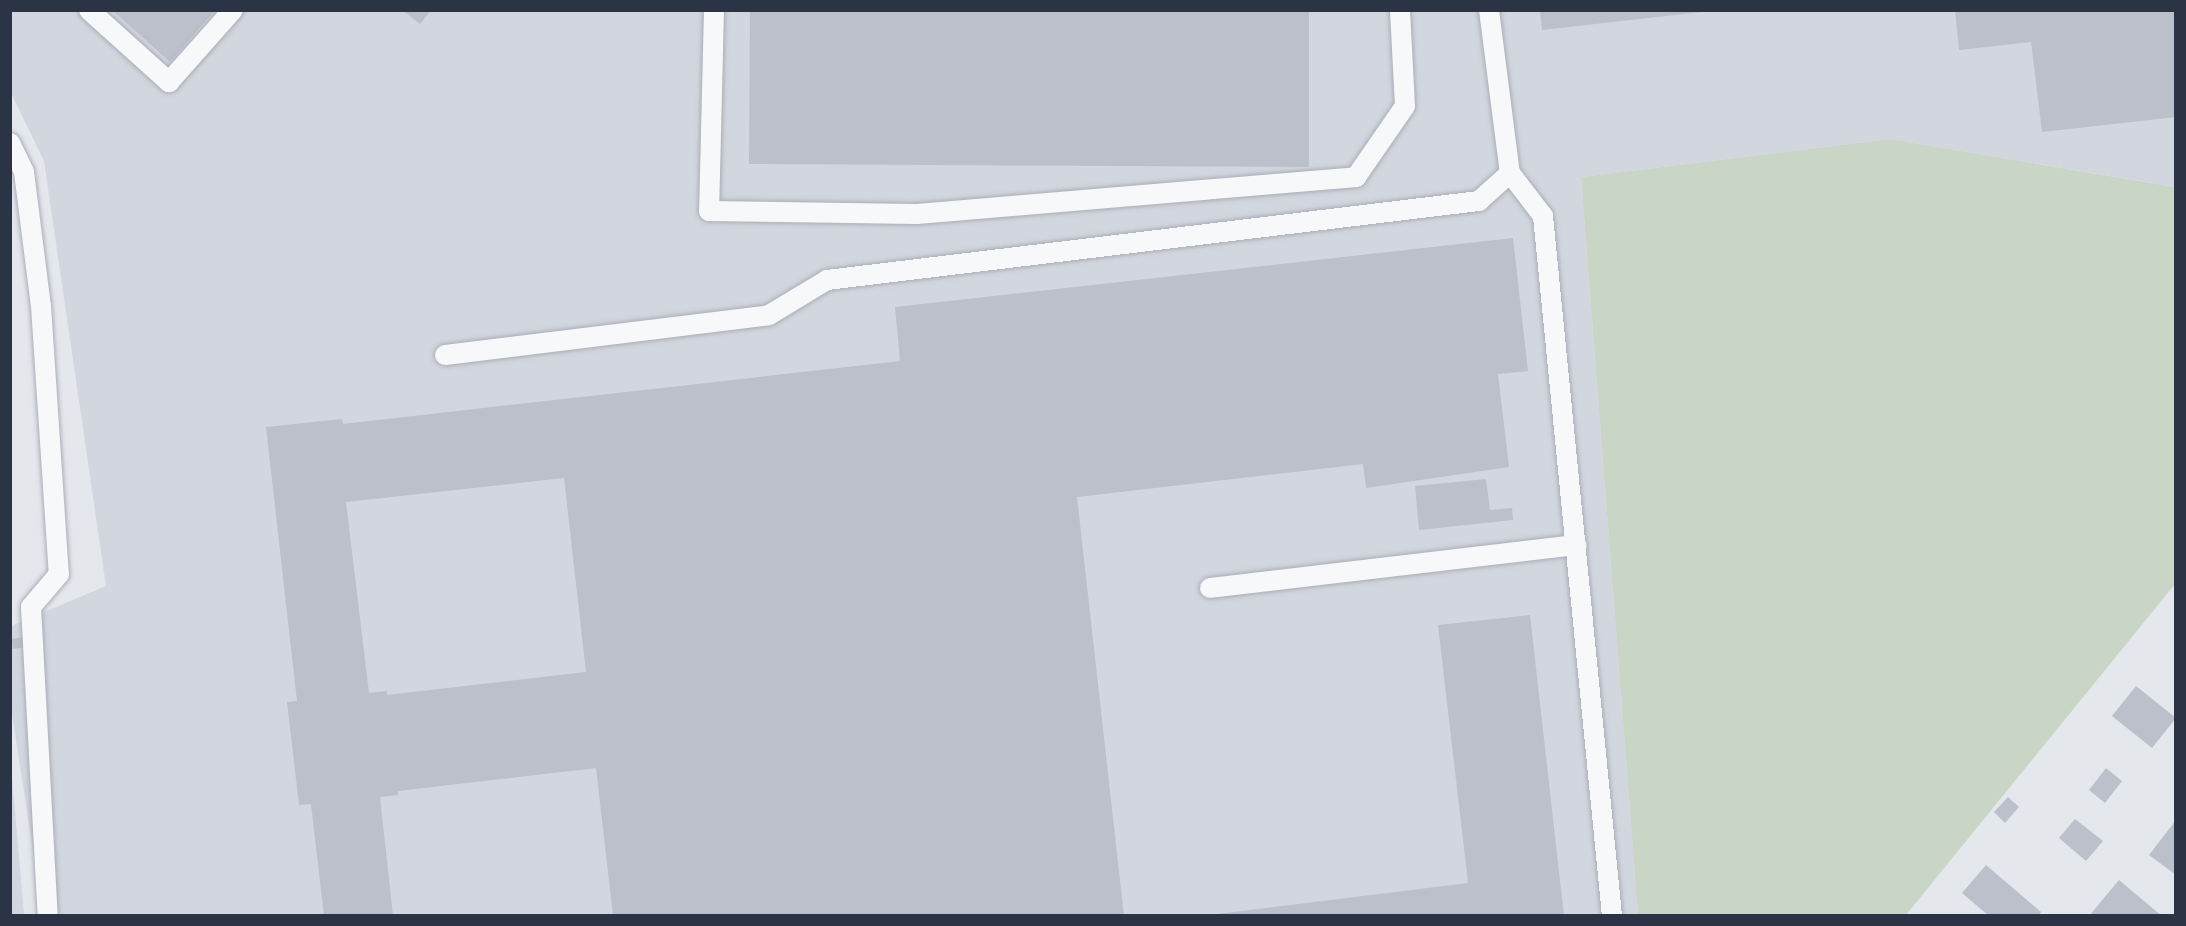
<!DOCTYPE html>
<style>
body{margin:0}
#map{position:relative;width:2186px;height:926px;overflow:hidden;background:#e4e7ec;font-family:"Varela Round",sans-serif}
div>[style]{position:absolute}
.built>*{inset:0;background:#d2d6de}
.green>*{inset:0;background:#c9d6c5}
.building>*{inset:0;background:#bbc0ca}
.roads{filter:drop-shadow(0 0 2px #a9aeb7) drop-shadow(0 0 2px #a9aeb7)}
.service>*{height:20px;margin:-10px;padding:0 10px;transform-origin:10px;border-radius:10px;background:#f7f8fa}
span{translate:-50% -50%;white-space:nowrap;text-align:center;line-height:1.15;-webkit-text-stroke:4.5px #f4f6f9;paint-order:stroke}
.frame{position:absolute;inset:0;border:12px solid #2b3445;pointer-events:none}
</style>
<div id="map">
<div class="built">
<i style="clip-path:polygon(11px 10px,2175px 10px,2176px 187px,1890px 139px,1581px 177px,1638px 915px,43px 916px,11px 707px,11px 626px,106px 586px,44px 161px,11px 93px)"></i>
<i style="clip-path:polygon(11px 765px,24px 915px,11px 915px)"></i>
</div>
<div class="green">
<i style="clip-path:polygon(1890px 139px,2175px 187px,2175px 584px,1906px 915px,1638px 915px,1581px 177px)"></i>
</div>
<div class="building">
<i style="clip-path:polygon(112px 10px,215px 10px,170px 62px)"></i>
<i style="clip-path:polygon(402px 10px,431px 10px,420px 24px)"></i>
<i style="clip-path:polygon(750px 10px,1309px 10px,1309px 167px,749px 164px)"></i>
<i style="clip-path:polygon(1540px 10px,1702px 10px,1702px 12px,1542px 30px)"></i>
<i style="clip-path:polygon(1955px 10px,2176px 10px,2176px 117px,2042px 132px,2031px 42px,1959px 50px)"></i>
<i style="clip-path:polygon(evenodd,1513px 238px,1528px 371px,1498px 374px,1509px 467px,1366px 488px,1363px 464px,1077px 497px,1124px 916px,613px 916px,596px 768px,398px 791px,398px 795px,380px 797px,393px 916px,324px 916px,311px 804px,299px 805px,287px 702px,297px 701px,266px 427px,342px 419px,343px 424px,900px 361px,895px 307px,1513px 238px,564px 478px,586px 672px,387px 695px,387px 691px,369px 693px,346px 502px,564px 478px)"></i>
<i style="clip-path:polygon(1486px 479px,1490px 510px,1512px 508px,1513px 520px,1419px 530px,1415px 486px)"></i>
<i style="clip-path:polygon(1530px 615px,1564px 916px,1201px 916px,1468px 883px,1438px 625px)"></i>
<i style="clip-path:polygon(25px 637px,27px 647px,13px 649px,11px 639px)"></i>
<i style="clip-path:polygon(2136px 686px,2176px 718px,2152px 748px,2112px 716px)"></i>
<i style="clip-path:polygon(2106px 768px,2122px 781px,2105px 803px,2089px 790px)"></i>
<i style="clip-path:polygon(2008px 797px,2019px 807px,2005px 823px,1994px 812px)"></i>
<i style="clip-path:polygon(2075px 819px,2103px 841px,2086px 861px,2059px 838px)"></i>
<i style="clip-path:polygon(2176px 820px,2176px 875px,2149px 855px)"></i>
<i style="clip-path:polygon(1986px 865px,2041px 912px,2038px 916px,1989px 916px,1962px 893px)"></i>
<i style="clip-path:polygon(2119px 880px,2162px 916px,2089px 916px)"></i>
</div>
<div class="roads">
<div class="service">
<i style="left:89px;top:10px;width:108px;rotate:42deg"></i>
<i style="left:169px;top:82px;width:96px;rotate:-48.4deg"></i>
<i style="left:714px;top:10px;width:201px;rotate:91.4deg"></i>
<i style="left:709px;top:211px;width:208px;rotate:0.8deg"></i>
<i style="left:917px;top:214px;width:441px;rotate:-4.8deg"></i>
<i style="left:1356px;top:177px;width:86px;rotate:-55.4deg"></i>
<i style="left:1405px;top:106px;width:96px;rotate:-93deg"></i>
<i style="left:1489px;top:10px;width:164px;rotate:82.7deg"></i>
<i style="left:1510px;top:173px;width:54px;rotate:52.5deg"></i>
<i style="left:1543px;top:216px;width:703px;rotate:84.37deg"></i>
<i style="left:10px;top:143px;width:32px;rotate:64deg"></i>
<i style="left:24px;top:172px;width:135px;rotate:82.8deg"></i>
<i style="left:41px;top:306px;width:269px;rotate:86.2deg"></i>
<i style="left:59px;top:574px;width:43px;rotate:130.3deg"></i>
<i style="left:31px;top:607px;width:309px;rotate:86.9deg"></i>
<i style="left:445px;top:355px;width:326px;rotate:-7deg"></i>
<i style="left:769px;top:315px;width:68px;rotate:-31.1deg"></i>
<i style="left:827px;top:280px;width:657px;rotate:-6.91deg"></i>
<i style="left:1479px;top:201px;width:42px;rotate:-42.1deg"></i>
<i style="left:1210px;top:588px;width:369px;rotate:-6.7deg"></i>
</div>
</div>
<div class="frame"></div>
</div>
